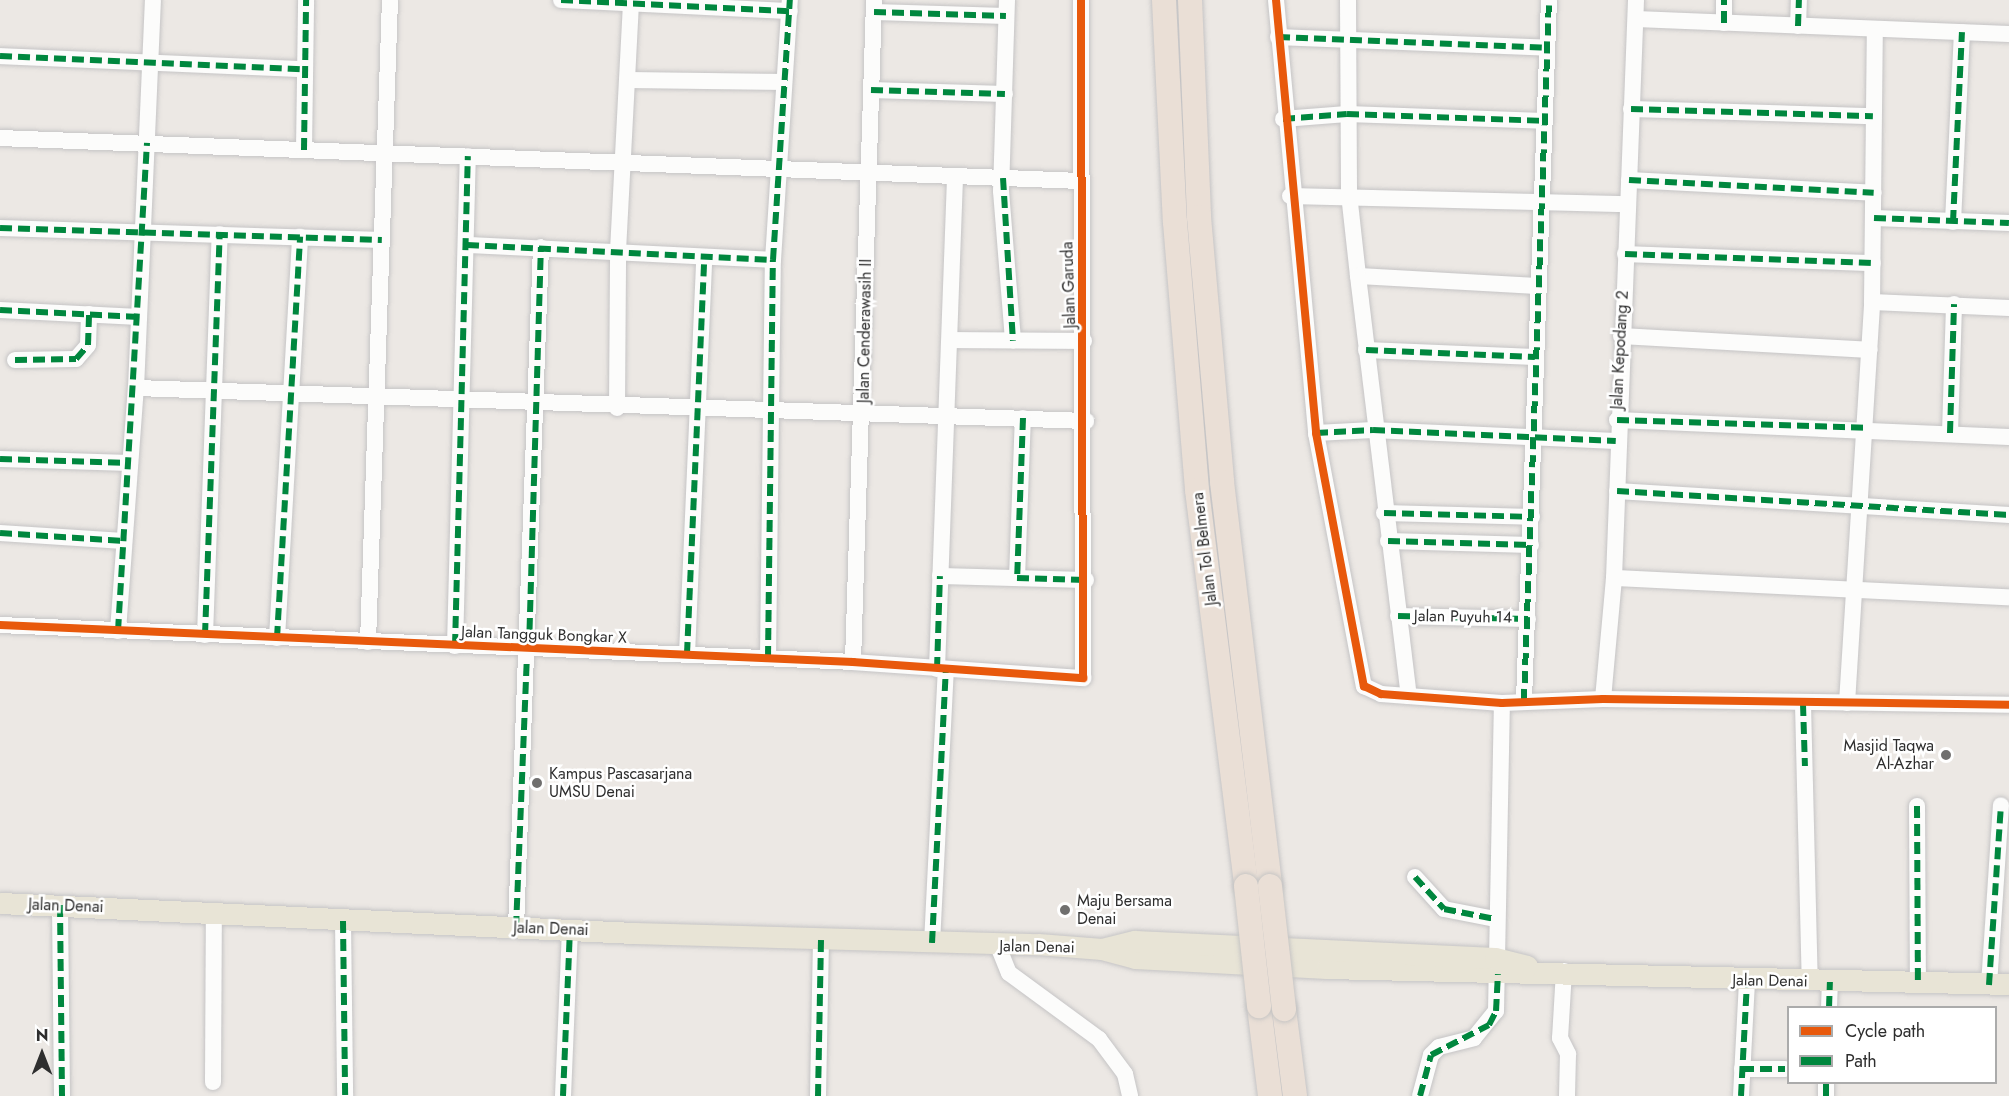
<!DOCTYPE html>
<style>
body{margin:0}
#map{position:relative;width:2009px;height:1096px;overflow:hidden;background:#ece8e4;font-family:Jost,sans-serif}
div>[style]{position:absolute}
.roads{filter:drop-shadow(0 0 2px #c5c4c5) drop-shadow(0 0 2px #c5c4c5)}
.minor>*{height:16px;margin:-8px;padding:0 8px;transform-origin:8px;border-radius:8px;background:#fcfcfb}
.major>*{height:21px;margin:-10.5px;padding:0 10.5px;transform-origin:10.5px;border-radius:10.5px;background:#e8e4d6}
.highway>*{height:24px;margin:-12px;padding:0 12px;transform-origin:12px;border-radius:12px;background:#eadfd6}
.bridges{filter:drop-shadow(0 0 2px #c6c5c4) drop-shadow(0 0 2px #c6c5c4)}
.highway-bridge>*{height:24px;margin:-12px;padding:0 12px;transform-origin:12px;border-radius:12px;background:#eadfd6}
.quiet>*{height:6px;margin-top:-3px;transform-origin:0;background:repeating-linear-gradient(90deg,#00873e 0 12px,transparent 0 18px)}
.cycleway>*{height:8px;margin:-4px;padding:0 4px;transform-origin:4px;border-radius:4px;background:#e8590c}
.dots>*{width:16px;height:16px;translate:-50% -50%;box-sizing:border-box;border:3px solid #fff;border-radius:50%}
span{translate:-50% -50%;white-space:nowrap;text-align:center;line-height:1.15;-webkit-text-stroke:5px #fff;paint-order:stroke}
.street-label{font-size:16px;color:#2e2e2e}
.poi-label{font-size:16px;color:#2e2e2e}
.right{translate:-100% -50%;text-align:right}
.left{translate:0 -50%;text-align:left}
.legend{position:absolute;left:1787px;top:1006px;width:210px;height:78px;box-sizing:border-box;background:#fff;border:2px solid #ababab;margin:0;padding:8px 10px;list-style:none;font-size:18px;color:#2e2e2e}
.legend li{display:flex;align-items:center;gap:12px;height:30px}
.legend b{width:30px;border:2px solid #ababab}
.north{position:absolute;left:12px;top:1024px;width:60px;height:60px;-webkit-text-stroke:4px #fff;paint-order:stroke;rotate:0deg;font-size:16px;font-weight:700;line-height:24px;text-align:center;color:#2e2e2e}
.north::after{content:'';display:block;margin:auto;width:21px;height:27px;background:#2e2e2e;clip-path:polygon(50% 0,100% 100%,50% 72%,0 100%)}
</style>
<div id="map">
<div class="roads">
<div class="minor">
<i style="left:561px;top:0;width:229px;rotate:2.8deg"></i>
<i style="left:1007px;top:0;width:191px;rotate:91.8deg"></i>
<i style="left:1001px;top:191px;width:150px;rotate:85.4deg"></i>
<i style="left:1276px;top:0;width:435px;rotate:84.7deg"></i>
<i style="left:1316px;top:433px;width:258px;rotate:79.3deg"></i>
<i style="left:1364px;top:686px;width:19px;rotate:25deg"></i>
<i style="left:1381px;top:694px;width:121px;rotate:4.3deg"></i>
<i style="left:1502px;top:703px;width:101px;rotate:-2.3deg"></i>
<i style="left:1603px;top:699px;width:406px;rotate:0.8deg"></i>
<i style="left:1348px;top:0;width:194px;rotate:89.7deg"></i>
<i style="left:1349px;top:194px;width:82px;rotate:83.7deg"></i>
<i style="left:1358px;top:276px;width:180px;rotate:3.2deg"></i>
<i style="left:874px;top:12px;width:132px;rotate:1.7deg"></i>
<i style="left:1636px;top:19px;width:373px;rotate:2.3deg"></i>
<i style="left:1724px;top:23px;width:23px;rotate:-90deg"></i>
<i style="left:1798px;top:26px;width:26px;rotate:-88deg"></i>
<i style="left:1278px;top:37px;width:269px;rotate:2.3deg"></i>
<i style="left:0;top:56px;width:302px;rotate:2.5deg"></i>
<i style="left:628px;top:80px;width:156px;rotate:0.7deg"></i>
<i style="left:871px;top:90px;width:134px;rotate:1.7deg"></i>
<i style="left:1631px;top:109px;width:242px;rotate:1.7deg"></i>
<i style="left:1283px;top:119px;width:64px;rotate:-4.5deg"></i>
<i style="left:1347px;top:114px;width:197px;rotate:2deg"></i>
<i style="left:0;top:138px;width:1080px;rotate:2.28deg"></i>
<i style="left:304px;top:150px;width:150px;rotate:-89.2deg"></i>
<i style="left:1629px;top:180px;width:245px;rotate:3deg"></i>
<i style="left:1290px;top:196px;width:338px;rotate:1.4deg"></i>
<i style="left:1874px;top:218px;width:135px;rotate:2.1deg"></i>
<i style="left:1953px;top:222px;width:190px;rotate:-87.3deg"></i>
<i style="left:0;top:228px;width:382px;rotate:1.8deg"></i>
<i style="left:467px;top:245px;width:306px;rotate:2.8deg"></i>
<i style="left:1625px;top:254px;width:248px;rotate:2.1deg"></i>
<i style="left:1358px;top:276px;width:423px;rotate:83.1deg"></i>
<i style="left:1872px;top:302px;width:137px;rotate:2.5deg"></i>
<i style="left:0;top:310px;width:139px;rotate:2.9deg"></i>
<i style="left:1621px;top:336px;width:249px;rotate:3.2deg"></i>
<i style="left:951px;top:340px;width:133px;rotate:0.4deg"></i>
<i style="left:1366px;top:350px;width:169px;rotate:2.4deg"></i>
<i style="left:15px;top:360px;width:61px;rotate:-0.9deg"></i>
<i style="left:76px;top:359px;width:18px;rotate:-49deg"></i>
<i style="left:88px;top:345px;width:31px;rotate:-88deg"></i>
<i style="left:136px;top:388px;width:951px;rotate:1.99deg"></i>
<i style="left:617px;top:408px;width:157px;rotate:-89.6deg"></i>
<i style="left:618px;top:251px;width:247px;rotate:-87deg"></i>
<i style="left:1617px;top:420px;width:392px;rotate:2.5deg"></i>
<i style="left:1316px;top:433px;width:57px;rotate:-3deg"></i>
<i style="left:1373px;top:430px;width:243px;rotate:2.6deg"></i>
<i style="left:1950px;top:433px;width:129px;rotate:-88.2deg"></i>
<i style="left:0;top:459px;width:130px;rotate:1.8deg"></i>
<i style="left:1617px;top:491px;width:393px;rotate:3.5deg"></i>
<i style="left:1384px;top:513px;width:148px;rotate:1.5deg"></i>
<i style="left:0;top:533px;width:124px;rotate:3.7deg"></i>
<i style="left:1388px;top:541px;width:143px;rotate:1.6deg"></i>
<i style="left:940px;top:576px;width:146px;rotate:1.6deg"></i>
<i style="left:1017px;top:578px;width:160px;rotate:-87.9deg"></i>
<i style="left:1614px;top:578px;width:395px;rotate:2.8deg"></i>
<i style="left:1398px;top:616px;width:130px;rotate:1.3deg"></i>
<i style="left:0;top:625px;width:854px;rotate:2.48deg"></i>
<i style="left:853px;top:662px;width:231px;rotate:4deg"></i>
<i style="left:1083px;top:678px;width:678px;rotate:-90.17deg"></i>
<i style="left:118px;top:631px;width:244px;rotate:-85.8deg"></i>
<i style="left:136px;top:388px;width:388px;rotate:-87.5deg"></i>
<i style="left:205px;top:635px;width:401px;rotate:-87.9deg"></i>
<i style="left:277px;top:638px;width:402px;rotate:-86.7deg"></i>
<i style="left:368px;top:642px;width:642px;rotate:-88.04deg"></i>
<i style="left:455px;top:646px;width:490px;rotate:-88.5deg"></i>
<i style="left:687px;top:654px;width:397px;rotate:-87.5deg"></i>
<i style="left:768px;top:658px;width:398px;rotate:-89.3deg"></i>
<i style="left:773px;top:260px;width:261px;rotate:-86.3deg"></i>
<i style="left:853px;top:662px;width:662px;rotate:-88.18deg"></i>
<i style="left:937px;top:669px;width:493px;rotate:-87.9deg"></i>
<i style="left:1603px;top:699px;width:121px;rotate:-84.8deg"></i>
<i style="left:1614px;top:578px;width:578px;rotate:-87.82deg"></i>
<i style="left:1524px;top:701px;width:701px;rotate:-87.96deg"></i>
<i style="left:1847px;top:703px;width:402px;rotate:-86.4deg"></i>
<i style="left:1872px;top:302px;width:273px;rotate:-89.4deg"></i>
<i style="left:1803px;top:704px;width:278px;rotate:88.6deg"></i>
<i style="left:1917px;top:806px;width:178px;rotate:89.7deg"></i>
<i style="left:1415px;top:877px;width:43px;rotate:47.8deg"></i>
<i style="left:1444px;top:909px;width:52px;rotate:11.1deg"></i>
<i style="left:60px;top:905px;width:191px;rotate:89.4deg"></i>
<i style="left:343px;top:921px;width:175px;rotate:89.3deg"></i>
<i style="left:516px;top:928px;width:681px;rotate:-87.9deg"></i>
<i style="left:932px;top:943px;width:274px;rotate:-87.1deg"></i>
<i style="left:998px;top:946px;width:29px;rotate:68deg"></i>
<i style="left:1009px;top:973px;width:112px;rotate:36.3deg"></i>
<i style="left:1099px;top:1039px;width:44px;rotate:53.4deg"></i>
<i style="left:1125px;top:1074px;width:23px;rotate:77deg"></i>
<i style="left:1564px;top:971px;width:67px;rotate:93.4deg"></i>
<i style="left:1560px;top:1038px;width:18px;rotate:63deg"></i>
<i style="left:1568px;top:1054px;width:42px;rotate:91.4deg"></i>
<i style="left:1989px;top:985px;width:180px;rotate:-86.2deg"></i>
<i style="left:1829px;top:1008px;width:26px;rotate:-88deg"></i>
<i style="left:1742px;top:1069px;width:43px"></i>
<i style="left:213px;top:1082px;width:170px;rotate:-89.7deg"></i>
<i style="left:563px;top:1096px;width:167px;rotate:-87.6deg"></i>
<i style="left:818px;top:1096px;width:157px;rotate:-88.9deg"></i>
<i style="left:1420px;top:1096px;width:42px;rotate:-75deg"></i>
<i style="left:1431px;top:1055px;width:11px;rotate:-45deg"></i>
<i style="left:1439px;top:1047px;width:36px;rotate:-14deg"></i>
<i style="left:1474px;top:1038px;width:35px;rotate:-51deg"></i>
<i style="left:1496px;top:1011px;width:308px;rotate:-88.9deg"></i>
<i style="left:1741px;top:1096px;width:115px;rotate:-87deg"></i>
<i style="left:1826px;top:1096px;width:14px;rotate:-90deg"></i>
</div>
<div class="major">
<i style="left:0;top:903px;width:635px;rotate:2.71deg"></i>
<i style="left:634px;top:933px;width:404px;rotate:1.6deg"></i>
<i style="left:1038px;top:944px;width:64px;rotate:4.5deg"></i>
<i style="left:1102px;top:949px;width:34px;rotate:15deg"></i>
<i style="left:1135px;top:958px;width:192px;rotate:3deg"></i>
<i style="left:1327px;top:968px;width:682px;rotate:1.34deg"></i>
<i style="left:1102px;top:949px;width:34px;rotate:-14deg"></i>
<i style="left:1135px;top:941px;width:360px;rotate:2.7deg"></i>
<i style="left:1495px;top:958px;width:33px;rotate:14deg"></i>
</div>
<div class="highway">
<i style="left:1164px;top:0;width:222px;rotate:87.2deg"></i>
<i style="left:1175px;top:222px;width:269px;rotate:85.3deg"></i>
<i style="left:1197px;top:490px;width:399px;rotate:82.9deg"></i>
<i style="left:1190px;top:0;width:217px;rotate:87.6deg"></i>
<i style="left:1199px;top:217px;width:266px;rotate:85deg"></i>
<i style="left:1222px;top:482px;width:407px;rotate:83.2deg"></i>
<i style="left:1259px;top:1006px;width:91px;rotate:83deg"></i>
<i style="left:1284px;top:1009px;width:88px;rotate:82.8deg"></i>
</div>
</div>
<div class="bridges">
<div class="highway-bridge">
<i style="left:1246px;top:886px;width:121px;rotate:83.8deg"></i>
<i style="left:1270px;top:886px;width:124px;rotate:83.5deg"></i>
</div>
</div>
<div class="quiet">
<i style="left:561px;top:0;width:229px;rotate:2.8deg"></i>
<i style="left:874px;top:12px;width:132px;rotate:1.7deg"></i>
<i style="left:1724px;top:23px;width:23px;rotate:-90deg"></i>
<i style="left:1798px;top:26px;width:26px;rotate:-88deg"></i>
<i style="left:1278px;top:37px;width:269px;rotate:2.3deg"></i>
<i style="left:0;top:56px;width:302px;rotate:2.5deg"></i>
<i style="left:871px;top:90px;width:134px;rotate:1.7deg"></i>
<i style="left:1631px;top:109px;width:242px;rotate:1.7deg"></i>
<i style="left:1283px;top:119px;width:64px;rotate:-4.5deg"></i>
<i style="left:1347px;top:114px;width:197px;rotate:2deg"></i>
<i style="left:304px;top:150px;width:150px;rotate:-89.2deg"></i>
<i style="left:1003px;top:178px;width:163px;rotate:86.5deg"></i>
<i style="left:1629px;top:180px;width:245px;rotate:3deg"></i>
<i style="left:1874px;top:218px;width:135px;rotate:2.1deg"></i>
<i style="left:1953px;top:222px;width:190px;rotate:-87.3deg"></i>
<i style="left:0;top:228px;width:382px;rotate:1.8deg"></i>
<i style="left:467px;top:245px;width:306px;rotate:2.8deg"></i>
<i style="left:1625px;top:254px;width:248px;rotate:2.1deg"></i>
<i style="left:0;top:310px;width:139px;rotate:2.9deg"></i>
<i style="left:1366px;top:350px;width:169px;rotate:2.4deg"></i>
<i style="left:15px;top:360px;width:61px;rotate:-0.9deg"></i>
<i style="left:76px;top:359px;width:18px;rotate:-49deg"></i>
<i style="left:88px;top:345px;width:31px;rotate:-88deg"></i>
<i style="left:1023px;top:418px;width:160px;rotate:92.1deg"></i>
<i style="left:1017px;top:578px;width:69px;rotate:1.7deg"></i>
<i style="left:1617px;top:420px;width:249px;rotate:1.8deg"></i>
<i style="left:1316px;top:433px;width:57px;rotate:-3deg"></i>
<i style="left:1373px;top:430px;width:243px;rotate:2.6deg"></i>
<i style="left:1950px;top:433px;width:129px;rotate:-88.2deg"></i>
<i style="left:0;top:459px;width:130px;rotate:1.8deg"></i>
<i style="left:1617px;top:491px;width:393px;rotate:3.5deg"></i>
<i style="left:1384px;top:513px;width:148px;rotate:1.5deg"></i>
<i style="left:0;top:533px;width:124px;rotate:3.7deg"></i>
<i style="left:1388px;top:541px;width:143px;rotate:1.6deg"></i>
<i style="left:1398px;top:616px;width:130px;rotate:1.3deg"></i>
<i style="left:118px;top:631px;width:489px;rotate:-86.6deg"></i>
<i style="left:205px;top:635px;width:401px;rotate:-87.9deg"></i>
<i style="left:277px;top:638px;width:402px;rotate:-86.7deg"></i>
<i style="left:455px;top:646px;width:490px;rotate:-88.5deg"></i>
<i style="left:529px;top:648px;width:401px;rotate:-88.3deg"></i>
<i style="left:687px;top:654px;width:397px;rotate:-87.5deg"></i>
<i style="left:768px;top:658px;width:398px;rotate:-89.3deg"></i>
<i style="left:773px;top:260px;width:261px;rotate:-86.3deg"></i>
<i style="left:937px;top:669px;width:93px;rotate:-88.2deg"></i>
<i style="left:1524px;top:701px;width:701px;rotate:-87.96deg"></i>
<i style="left:1803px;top:704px;width:62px;rotate:88.2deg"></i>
<i style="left:1917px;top:806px;width:178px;rotate:89.7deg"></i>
<i style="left:1415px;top:877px;width:43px;rotate:47.8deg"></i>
<i style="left:1444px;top:909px;width:52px;rotate:11.1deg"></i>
<i style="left:60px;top:905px;width:191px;rotate:89.4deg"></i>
<i style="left:343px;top:921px;width:175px;rotate:89.3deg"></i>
<i style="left:516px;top:928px;width:270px;rotate:-87.7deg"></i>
<i style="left:932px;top:943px;width:274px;rotate:-87.1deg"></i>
<i style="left:1989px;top:985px;width:180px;rotate:-86.2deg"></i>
<i style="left:1829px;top:1008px;width:26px;rotate:-88deg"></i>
<i style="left:1742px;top:1069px;width:43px"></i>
<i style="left:563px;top:1096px;width:167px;rotate:-87.6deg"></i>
<i style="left:818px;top:1096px;width:157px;rotate:-88.9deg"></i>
<i style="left:1420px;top:1096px;width:42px;rotate:-75deg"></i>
<i style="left:1431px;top:1055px;width:65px;rotate:-27.3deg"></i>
<i style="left:1489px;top:1025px;width:16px;rotate:-63deg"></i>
<i style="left:1496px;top:1011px;width:37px;rotate:-87deg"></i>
<i style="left:1741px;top:1096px;width:115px;rotate:-87deg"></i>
<i style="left:1826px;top:1096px;width:14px;rotate:-90deg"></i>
</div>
<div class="cycleway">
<i style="left:1276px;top:0;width:435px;rotate:84.7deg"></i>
<i style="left:1316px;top:433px;width:258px;rotate:79.3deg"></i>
<i style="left:1364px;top:686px;width:19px;rotate:25deg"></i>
<i style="left:1381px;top:694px;width:121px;rotate:4.3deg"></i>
<i style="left:1502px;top:703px;width:101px;rotate:-2.3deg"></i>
<i style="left:1603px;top:699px;width:406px;rotate:0.8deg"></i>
<i style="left:0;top:625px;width:854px;rotate:2.48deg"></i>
<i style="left:853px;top:662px;width:231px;rotate:4deg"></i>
<i style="left:1083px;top:678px;width:678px;rotate:-90.17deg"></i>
</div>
<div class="dots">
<i style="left:1946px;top:755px;background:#706f6e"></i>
<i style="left:537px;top:783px;background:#706f6e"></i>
<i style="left:1065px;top:910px;background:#706f6e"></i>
</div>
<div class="street-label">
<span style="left:1069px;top:285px;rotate:-92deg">Jalan Garuda</span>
<span style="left:865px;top:331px;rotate:-89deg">Jalan Cenderawasih II</span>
<span style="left:1620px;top:350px;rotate:-87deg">Jalan Kepodang 2</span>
<span style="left:1205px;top:549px;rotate:-97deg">Jalan Tol Belmera</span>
<span style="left:1463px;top:617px;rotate:1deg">Jalan Puyuh 14</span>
<span style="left:544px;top:635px;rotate:2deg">Jalan Tangguk Bongkar X</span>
<span style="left:66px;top:906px;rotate:2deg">Jalan Denai</span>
<span style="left:551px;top:929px;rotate:2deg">Jalan Denai</span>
<span style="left:1037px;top:947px;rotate:1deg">Jalan Denai</span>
<span style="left:1770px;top:981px;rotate:1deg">Jalan Denai</span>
</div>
<div class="poi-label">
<span class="right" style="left:1934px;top:755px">Masjid Taqwa<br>Al-Azhar</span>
<span class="left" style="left:549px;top:783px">Kampus Pascasarjana<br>UMSU Denai</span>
<span class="left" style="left:1077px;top:910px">Maju Bersama<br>Denai</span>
</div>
<ul class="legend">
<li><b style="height:8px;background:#e8590c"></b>Cycle path</li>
<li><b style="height:8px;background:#00873e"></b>Path</li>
</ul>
<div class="north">N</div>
</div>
